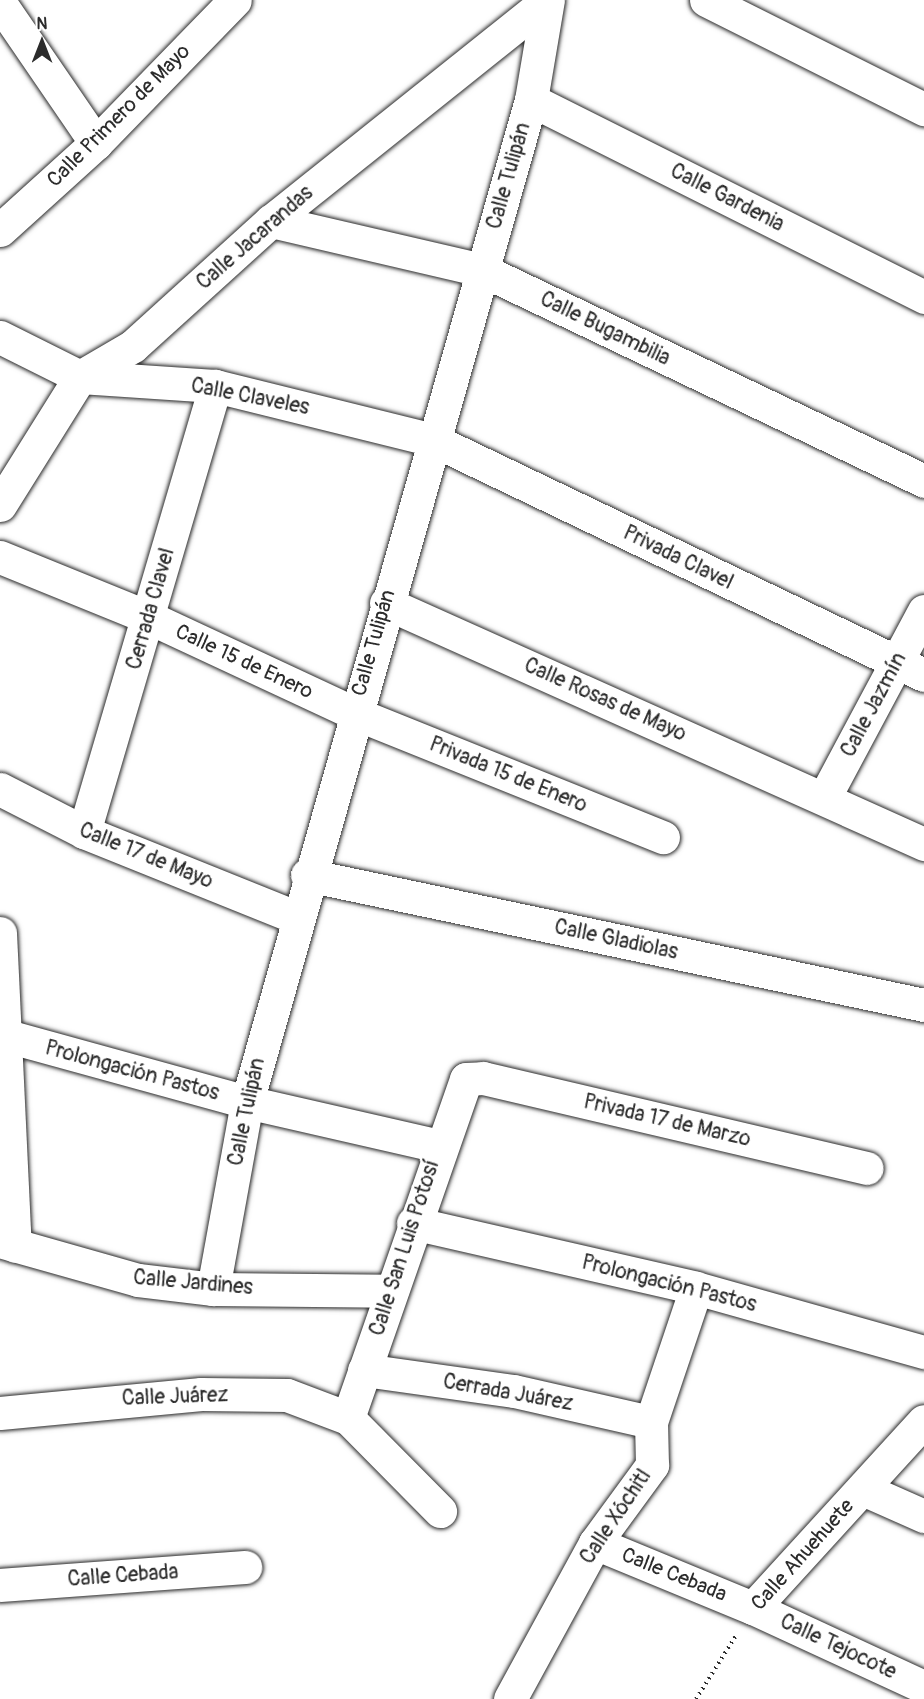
<!DOCTYPE html>
<meta charset="utf-8">
<style>
body{margin:0}
#map{position:relative;width:924px;height:1699px;overflow:hidden;background:#fff;font-family:Pangolin,sans-serif}
div>[style]{position:absolute}
.path>*{height:4px;margin-top:-2px;transform-origin:0;background:repeating-linear-gradient(90deg,#2b2b2b 0 1.5px,transparent 0 6px)}
.roads{filter:drop-shadow(0 0 2px #2b2b2b) drop-shadow(0 0 2px #2b2b2b)}
.minor>*{height:33px;margin:-16.5px;padding:0 16.5px;transform-origin:16.5px;border-radius:16.5px;background:#fff}
span{translate:-50% -50%;white-space:nowrap;text-align:center;line-height:1.15;-webkit-text-stroke:5px #fff;paint-order:stroke}
.street-label{font-size:21px;color:#2b2b2b}
.north{position:absolute;left:12px;top:12px;width:60px;height:60px;-webkit-text-stroke:4px #fff;paint-order:stroke;rotate:0deg;font-size:16px;font-weight:700;line-height:24px;text-align:center;color:#2b2b2b}
.north::after{content:'';display:block;margin:auto;width:21px;height:27px;background:#2b2b2b;clip-path:polygon(50% 0,100% 100%,50% 72%,0 100%)}
</style>
<div id="map">
<div class="path">
<i style="left:696px;top:1699px;width:77px;rotate:-57.8deg"></i>
</div>
<div class="roads">
<div class="minor">
<i style="left:706px;top:0;width:244px;rotate:26.6deg"></i>
<i style="left:0;top:3px;width:170px;rotate:55.6deg"></i>
<i style="left:531px;top:100px;width:440px;rotate:26.6deg"></i>
<i style="left:271px;top:221px;width:217px;rotate:13.1deg"></i>
<i style="left:482px;top:270px;width:490px;rotate:25.5deg"></i>
<i style="left:0;top:230px;width:130px;rotate:-42.2deg"></i>
<i style="left:96px;top:143px;width:199px;rotate:-45.8deg"></i>
<i style="left:0;top:337px;width:89px;rotate:26.6deg"></i>
<i style="left:80px;top:377px;width:135px;rotate:3.8deg"></i>
<i style="left:215px;top:386px;width:225px;rotate:13.9deg"></i>
<i style="left:433px;top:440px;width:544px;rotate:25.58deg"></i>
<i style="left:0;top:505px;width:151px;rotate:-58deg"></i>
<i style="left:80px;top:377px;width:61px;rotate:-30.3deg"></i>
<i style="left:133px;top:346px;width:186px;rotate:-42.2deg"></i>
<i style="left:271px;top:221px;width:353px;rotate:-38.6deg"></i>
<i style="left:0;top:557px;width:162px;rotate:22.1deg"></i>
<i style="left:150px;top:618px;width:225px;rotate:25deg"></i>
<i style="left:354px;top:713px;width:333px;rotate:21.9deg"></i>
<i style="left:386px;top:603px;width:590px;rotate:24.13deg"></i>
<i style="left:0;top:789px;width:94px;rotate:27.1deg"></i>
<i style="left:84px;top:832px;width:227px;rotate:21.9deg"></i>
<i style="left:824px;top:798px;width:212px;rotate:-61.9deg"></i>
<i style="left:84px;top:832px;width:465px;rotate:-73.6deg"></i>
<i style="left:307px;top:875px;width:631px;rotate:11.9deg"></i>
<i style="left:0;top:933px;width:313px;rotate:87.3deg"></i>
<i style="left:0;top:1034px;width:256px;rotate:15.4deg"></i>
<i style="left:247px;top:1102px;width:197px;rotate:12.9deg"></i>
<i style="left:413px;top:1223px;width:290px;rotate:12.9deg"></i>
<i style="left:696px;top:1288px;width:237px;rotate:15.7deg"></i>
<i style="left:0;top:1241px;width:143px;rotate:15.8deg"></i>
<i style="left:138px;top:1280px;width:76px;rotate:6.8deg"></i>
<i style="left:213px;top:1289px;width:177px;rotate:0.6deg"></i>
<i style="left:213px;top:1289px;width:190px;rotate:-79.7deg"></i>
<i style="left:247px;top:1102px;width:1041px;rotate:-74.18deg"></i>
<i style="left:531px;top:100px;width:101px;rotate:-80.4deg"></i>
<i style="left:364px;top:1370px;width:151px;rotate:8deg"></i>
<i style="left:514px;top:1391px;width:140px;rotate:12.8deg"></i>
<i style="left:0;top:1413px;width:202px;rotate:-5.4deg"></i>
<i style="left:201px;top:1394px;width:86px;rotate:0.7deg"></i>
<i style="left:287px;top:1395px;width:65px;rotate:20.7deg"></i>
<i style="left:348px;top:1418px;width:131px;rotate:45.3deg"></i>
<i style="left:348px;top:1418px;width:359px;rotate:-70.8deg"></i>
<i style="left:466px;top:1079px;width:17px;rotate:-3deg"></i>
<i style="left:483px;top:1078px;width:394px;rotate:13.2deg"></i>
<i style="left:863px;top:1489px;width:67px;rotate:23.9deg"></i>
<i style="left:595px;top:1543px;width:171px;rotate:22.4deg"></i>
<i style="left:753px;top:1608px;width:188px;rotate:24.8deg"></i>
<i style="left:0;top:1585px;width:246px;rotate:-4.2deg"></i>
<i style="left:753px;top:1608px;width:253px;rotate:-47.6deg"></i>
<i style="left:510px;top:1699px;width:178px;rotate:-61.4deg"></i>
<i style="left:595px;top:1543px;width:97px;rotate:-53.8deg"></i>
<i style="left:652px;top:1465px;width:43px;rotate:-91.3deg"></i>
<i style="left:651px;top:1422px;width:141px;rotate:-71.4deg"></i>
</div>
</div>
<div class="street-label">
<span style="left:119px;top:116px;rotate:-45deg">Calle Primero de Mayo</span>
<span style="left:509px;top:176px;rotate:-74deg">Calle Tulipán</span>
<span style="left:727px;top:198px;rotate:27deg">Calle Gardenia</span>
<span style="left:255px;top:238px;rotate:-41deg">Calle Jacarandas</span>
<span style="left:605px;top:329px;rotate:26deg">Calle Bugambilia</span>
<span style="left:250px;top:397px;rotate:11deg">Calle Claveles</span>
<span style="left:678px;top:558px;rotate:26deg">Privada Clavel</span>
<span style="left:151px;top:609px;rotate:-74deg">Cerrada Clavel</span>
<span style="left:374px;top:643px;rotate:-74deg">Calle Tulipán</span>
<span style="left:244px;top:662px;rotate:25deg">Calle 15 de Enero</span>
<span style="left:605px;top:700px;rotate:24deg">Calle Rosas de Mayo</span>
<span style="left:874px;top:705px;rotate:-62deg">Calle Jazmín</span>
<span style="left:508px;top:775px;rotate:22deg">Privada 15 de Enero</span>
<span style="left:146px;top:856px;rotate:22deg">Calle 17 de Mayo</span>
<span style="left:616px;top:940px;rotate:12deg">Calle Gladiolas</span>
<span style="left:132px;top:1071px;rotate:15deg">Prolongación Pastos</span>
<span style="left:247px;top:1112px;rotate:-78deg">Calle Tulipán</span>
<span style="left:667px;top:1121px;rotate:13deg">Privada 17 de Marzo</span>
<span style="left:405px;top:1248px;rotate:-72deg">Calle San Luis Potosí</span>
<span style="left:193px;top:1283px;rotate:5deg">Calle Jardines</span>
<span style="left:669px;top:1284px;rotate:14deg">Prolongación Pastos</span>
<span style="left:508px;top:1393px;rotate:10deg">Cerrada Juárez</span>
<span style="left:175px;top:1397px;rotate:-2deg">Calle Juárez</span>
<span style="left:616px;top:1517px;rotate:-56deg">Calle Xóchitl</span>
<span style="left:803px;top:1555px;rotate:-48deg">Calle Ahuehuete</span>
<span style="left:674px;top:1575px;rotate:22deg">Calle Cebada</span>
<span style="left:123px;top:1576px;rotate:-4deg">Calle Cebada</span>
<span style="left:838px;top:1647px;rotate:25deg">Calle Tejocote</span>
</div>
<div class="north">N</div>
</div>
